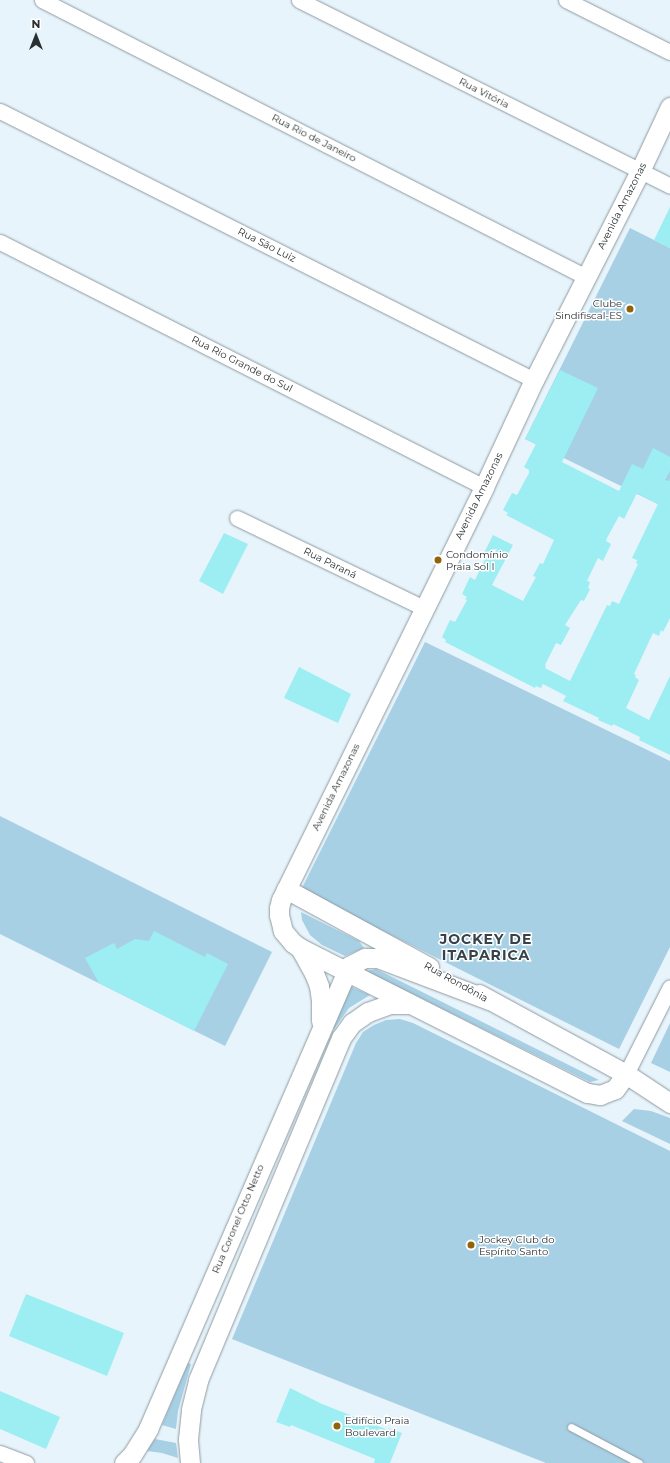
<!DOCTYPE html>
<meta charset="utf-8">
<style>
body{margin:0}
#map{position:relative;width:670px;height:1463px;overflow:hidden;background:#e7f4fb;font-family:Montserrat,sans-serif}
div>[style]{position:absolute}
.green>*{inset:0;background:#a7d0e5}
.building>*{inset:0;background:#9ceef2}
.roads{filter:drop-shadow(0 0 1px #8e9aa0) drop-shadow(0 0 1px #8e9aa0)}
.service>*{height:7px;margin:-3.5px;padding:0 3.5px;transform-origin:3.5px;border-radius:3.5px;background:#fff}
.minor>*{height:15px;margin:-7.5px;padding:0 7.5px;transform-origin:7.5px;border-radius:7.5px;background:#fff}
.tertiary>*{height:19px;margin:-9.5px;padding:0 9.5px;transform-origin:9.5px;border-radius:9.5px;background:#fff}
.dots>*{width:11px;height:11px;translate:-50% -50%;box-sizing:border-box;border:2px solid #fff;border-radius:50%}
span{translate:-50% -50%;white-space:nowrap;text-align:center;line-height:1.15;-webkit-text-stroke:3px #fff;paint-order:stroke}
.street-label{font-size:10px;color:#2a2f31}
.poi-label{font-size:10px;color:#2a2f31}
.right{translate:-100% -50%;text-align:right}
.left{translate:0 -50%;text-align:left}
.district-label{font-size:14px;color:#374147;font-weight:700;letter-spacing:1px}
.north{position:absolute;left:16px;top:16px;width:40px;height:40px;-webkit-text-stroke:3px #fff;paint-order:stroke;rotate:0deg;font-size:11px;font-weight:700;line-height:16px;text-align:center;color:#2a2f31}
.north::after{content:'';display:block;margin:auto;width:14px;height:18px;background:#2a2f31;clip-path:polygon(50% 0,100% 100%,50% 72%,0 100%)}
</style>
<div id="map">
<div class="green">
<i style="clip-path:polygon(630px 228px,670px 248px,670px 510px,525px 439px)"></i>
<i style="clip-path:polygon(425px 642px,670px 761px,670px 947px,619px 1049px,301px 890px)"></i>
<i style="clip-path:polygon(0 816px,272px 952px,225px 1046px,0 934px)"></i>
<i style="clip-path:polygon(301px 912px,359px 941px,364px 948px,345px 956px,322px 945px,310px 935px,302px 920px)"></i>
<i style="clip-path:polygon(376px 969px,599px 1080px,590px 1082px,366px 971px)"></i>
<i style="clip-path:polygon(347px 985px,370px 995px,349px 1008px,334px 1029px,329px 1027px)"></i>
<i style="clip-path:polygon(400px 1019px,413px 1023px,670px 1151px,670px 1463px,546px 1463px,232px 1339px,356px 1043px,363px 1032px,374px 1025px,386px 1020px)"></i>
<i style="clip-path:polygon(670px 1023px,670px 1072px,651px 1063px)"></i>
<i style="clip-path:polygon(634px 1109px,651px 1111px,670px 1118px,670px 1144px,622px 1121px)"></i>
<i style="clip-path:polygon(188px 1363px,191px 1364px,178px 1411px,176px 1429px,162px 1425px)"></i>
<i style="clip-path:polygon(155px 1439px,176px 1443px,178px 1458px,162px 1453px,147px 1451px)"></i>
</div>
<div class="building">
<i style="clip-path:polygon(670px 207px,670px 248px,654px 240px)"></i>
<i style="clip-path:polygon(evenodd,560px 370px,598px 388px,562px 462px,619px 491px,632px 464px,643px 469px,653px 448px,670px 457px,670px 471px,665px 480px,669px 481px,670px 478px,670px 618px,663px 632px,661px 630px,659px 636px,653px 633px,634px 674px,636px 675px,635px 677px,639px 680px,626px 708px,649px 720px,670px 676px,670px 755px,639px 740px,640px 737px,613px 724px,612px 726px,598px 720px,599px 718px,563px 701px,566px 696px,543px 684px,541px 688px,536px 686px,535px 688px,445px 642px,446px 640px,442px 637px,450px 620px,455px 622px,467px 600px,465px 599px,467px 597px,462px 594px,470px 577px,475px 580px,486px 557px,483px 555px,493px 535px,513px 545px,492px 585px,523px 601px,536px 577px,533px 576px,540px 563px,543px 564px,554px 540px,506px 515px,508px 513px,503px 510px,512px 493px,517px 495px,529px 473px,529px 470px,524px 467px,536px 444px,525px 439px,560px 370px,637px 493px,658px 504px,632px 558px,637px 560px,636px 563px,638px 564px,619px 604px,612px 601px,610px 606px,607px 605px,570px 681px,545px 668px,546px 666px,545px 665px,556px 643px,561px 645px,570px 628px,565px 625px,581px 600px,584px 601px,590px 589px,588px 588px,590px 582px,587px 581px,598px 558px,603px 561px,611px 544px,606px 541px,607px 538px,619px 516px,624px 519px,637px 493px)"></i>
<i style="clip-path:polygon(224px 533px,248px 544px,223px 594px,199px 581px)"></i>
<i style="clip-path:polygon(299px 667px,351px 694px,338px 723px,284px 698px)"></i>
<i style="clip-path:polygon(154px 931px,205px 957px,207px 953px,228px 964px,194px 1031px,99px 983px,85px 958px,114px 943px,117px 949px,135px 939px,149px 941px)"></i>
<i style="clip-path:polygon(26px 1294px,124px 1333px,107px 1376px,9px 1336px)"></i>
<i style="clip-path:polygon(290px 1388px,322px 1404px,388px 1430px,388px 1428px,402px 1433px,390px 1463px,374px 1463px,375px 1459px,291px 1425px,290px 1427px,276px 1422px)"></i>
<i style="clip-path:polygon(0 1391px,60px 1417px,46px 1449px,0 1429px)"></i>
</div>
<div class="roads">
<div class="service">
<i style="left:571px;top:1427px;width:77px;rotate:27.9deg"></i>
</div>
<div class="minor">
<i style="left:42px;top:0;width:610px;rotate:26.98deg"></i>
<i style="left:299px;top:0;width:415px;rotate:26.6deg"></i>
<i style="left:566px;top:0;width:116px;rotate:26.6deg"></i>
<i style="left:0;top:111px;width:598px;rotate:26.74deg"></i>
<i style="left:0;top:242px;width:542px;rotate:26.85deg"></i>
<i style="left:237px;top:518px;width:208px;rotate:25.7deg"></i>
<i style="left:626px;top:1074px;width:97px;rotate:-63.2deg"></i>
<i style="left:0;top:1453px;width:28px;rotate:21deg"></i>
</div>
<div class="tertiary">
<i style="left:286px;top:889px;width:163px;rotate:28.6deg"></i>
<i style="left:300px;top:948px;width:29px;rotate:61deg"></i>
<i style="left:314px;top:973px;width:14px;rotate:69deg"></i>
<i style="left:319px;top:986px;width:15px;rotate:82deg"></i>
<i style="left:321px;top:1001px;width:20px;rotate:90deg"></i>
<i style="left:479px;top:994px;width:167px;rotate:28.6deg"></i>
<i style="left:626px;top:1074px;width:53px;rotate:33.4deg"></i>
<i style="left:626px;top:1074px;width:19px;rotate:126deg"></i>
<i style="left:615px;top:1089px;width:16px;rotate:158deg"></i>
<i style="left:600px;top:1095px;width:13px;rotate:-171deg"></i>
<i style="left:587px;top:1093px;width:322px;rotate:-153.2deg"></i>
<i style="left:300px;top:948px;width:9px;rotate:-144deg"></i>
<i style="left:293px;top:943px;width:16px;rotate:-130deg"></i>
<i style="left:283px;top:931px;width:16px;rotate:-104deg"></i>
<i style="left:279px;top:915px;width:7px;rotate:-90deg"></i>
<i style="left:279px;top:908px;width:8px;rotate:-76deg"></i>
<i style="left:281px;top:900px;width:460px;rotate:-63.8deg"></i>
<i style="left:484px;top:487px;width:118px;rotate:-65deg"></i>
<i style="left:534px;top:380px;width:234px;rotate:-63.1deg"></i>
<i style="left:640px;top:171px;width:71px;rotate:-64.9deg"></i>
<i style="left:124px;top:1463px;width:11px;rotate:-45deg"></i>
<i style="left:132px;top:1455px;width:31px;rotate:-58deg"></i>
<i style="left:148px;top:1429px;width:505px;rotate:-66.53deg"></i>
<i style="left:349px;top:966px;width:18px;rotate:-27deg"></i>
<i style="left:365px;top:958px;width:13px"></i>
<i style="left:378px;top:958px;width:119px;rotate:20.7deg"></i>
<i style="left:190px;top:1463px;width:24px;rotate:-95deg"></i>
<i style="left:188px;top:1439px;width:30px;rotate:-84deg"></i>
<i style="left:191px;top:1409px;width:30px;rotate:-76deg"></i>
<i style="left:198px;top:1380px;width:371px;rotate:-67.3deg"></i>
<i style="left:341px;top:1038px;width:19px;rotate:-54deg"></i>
<i style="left:352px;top:1023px;width:19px;rotate:-35deg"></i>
<i style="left:368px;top:1012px;width:23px;rotate:-20deg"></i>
<i style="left:390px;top:1004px;width:20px"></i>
</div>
</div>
<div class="dots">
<i style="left:630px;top:309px;background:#8f640b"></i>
<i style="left:438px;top:560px;background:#8f640b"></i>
<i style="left:471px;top:1245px;background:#8f640b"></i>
<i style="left:337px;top:1426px;background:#8f640b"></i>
</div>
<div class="street-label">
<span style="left:484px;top:93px;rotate:27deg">Rua Vitória</span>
<span style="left:314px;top:138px;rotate:27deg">Rua Rio de Janeiro</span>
<span style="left:622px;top:206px;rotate:-63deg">Avenida Amazonas</span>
<span style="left:267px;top:245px;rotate:27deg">Rua São Luiz</span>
<span style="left:242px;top:364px;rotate:27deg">Rua Rio Grande do Sul</span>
<span style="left:479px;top:496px;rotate:-64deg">Avenida Amazonas</span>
<span style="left:330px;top:563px;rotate:26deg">Rua Paraná</span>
<span style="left:336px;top:787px;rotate:-64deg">Avenida Amazonas</span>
<span style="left:456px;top:982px;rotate:29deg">Rua Rondônia</span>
<span style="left:238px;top:1219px;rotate:-67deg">Rua Coronel Otto Netto</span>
</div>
<div class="poi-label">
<span class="right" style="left:622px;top:309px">Clube<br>Sindifiscal-ES</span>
<span class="left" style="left:446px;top:560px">Condomínio<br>Praia Sol I</span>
<span class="left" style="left:479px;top:1245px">Jockey Club do<br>Espírito Santo</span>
<span class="left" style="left:345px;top:1426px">Edifício Praia<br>Boulevard</span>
</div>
<div class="district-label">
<span style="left:486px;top:947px">JOCKEY DE<br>ITAPARICA</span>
</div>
<div class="north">N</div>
</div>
